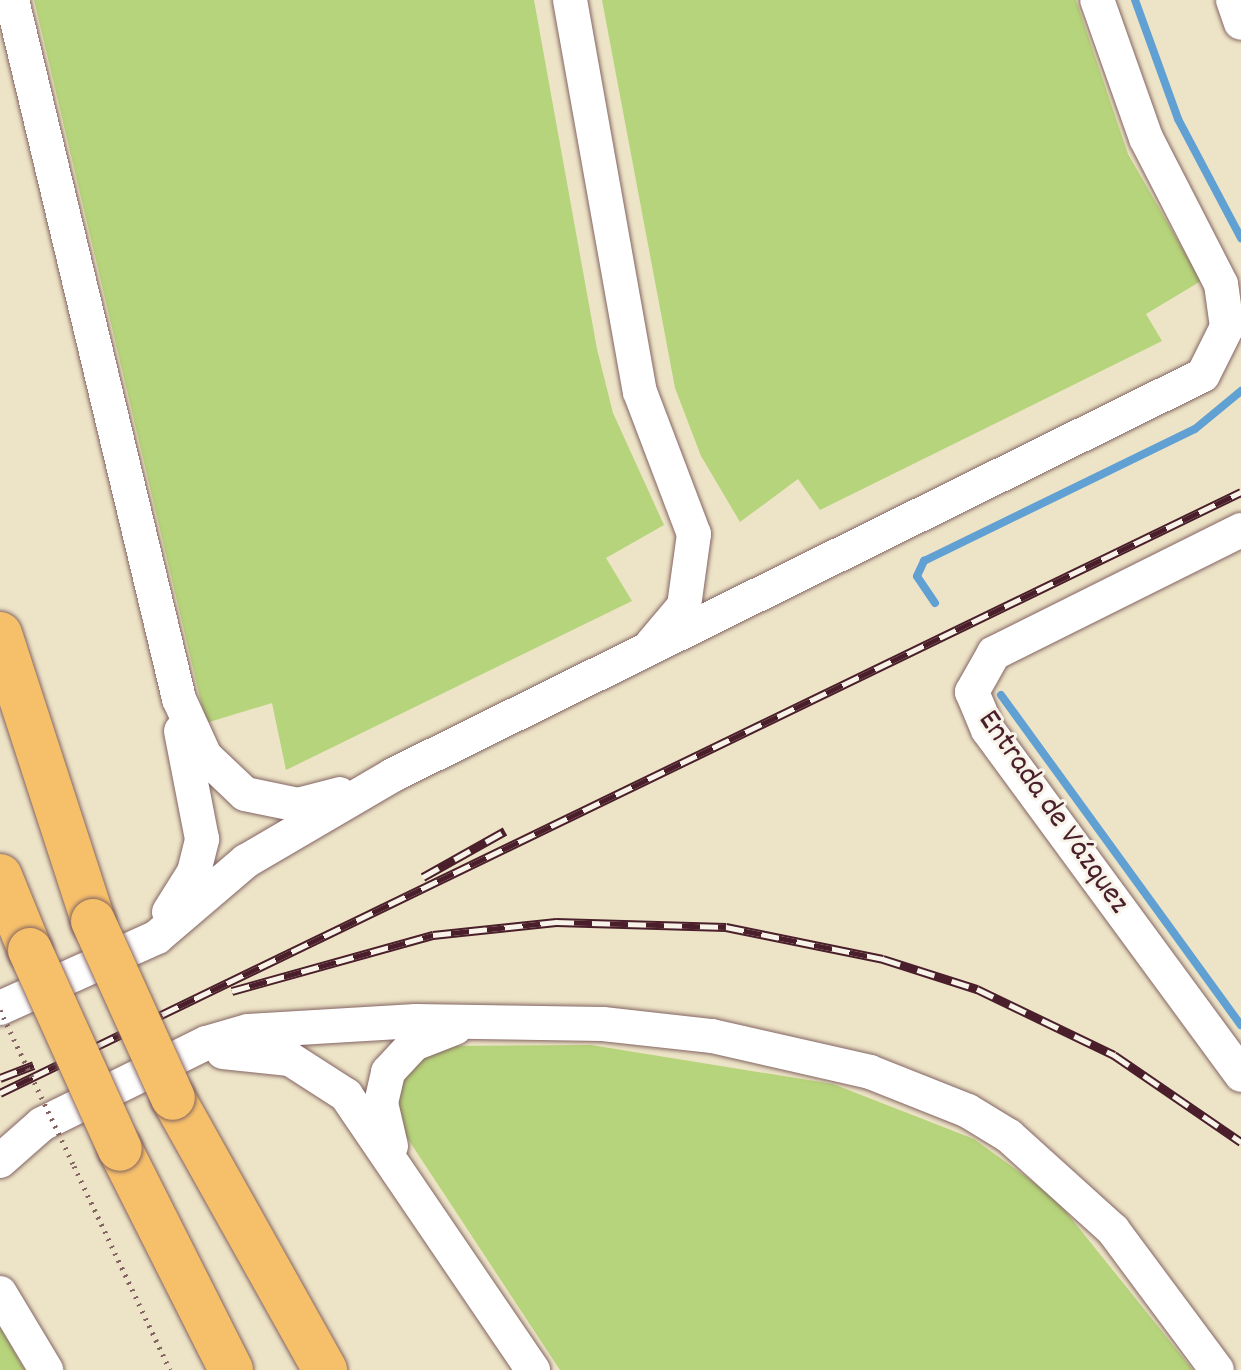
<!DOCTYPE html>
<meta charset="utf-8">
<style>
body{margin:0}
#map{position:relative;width:1241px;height:1370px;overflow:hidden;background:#ede4c7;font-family:Dekko,sans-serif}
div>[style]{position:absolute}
.green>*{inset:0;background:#b6d47b}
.stream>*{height:8px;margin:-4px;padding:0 4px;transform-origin:4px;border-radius:4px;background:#61a0d3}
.path>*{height:5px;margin-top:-2.5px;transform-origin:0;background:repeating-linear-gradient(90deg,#836462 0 2px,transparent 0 8px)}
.roads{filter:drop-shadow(0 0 2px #836462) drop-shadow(0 0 2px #836462)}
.minor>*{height:34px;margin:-17px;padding:0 17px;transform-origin:17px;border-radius:17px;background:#fff}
.highway>*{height:44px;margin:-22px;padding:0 22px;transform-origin:22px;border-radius:22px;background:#f6c06b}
.rail>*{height:9px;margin-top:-4.5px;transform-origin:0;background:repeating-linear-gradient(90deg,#f7f3e8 0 18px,#4a1f2b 0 36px);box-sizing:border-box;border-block:2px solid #4a1f2b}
.path-bridge>*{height:5px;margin-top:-2.5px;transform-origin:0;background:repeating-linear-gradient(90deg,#836462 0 2px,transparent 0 8px)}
.bridges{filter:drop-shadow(0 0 2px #836462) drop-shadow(0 0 2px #836462)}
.highway-bridge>*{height:44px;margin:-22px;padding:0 22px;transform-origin:22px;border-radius:22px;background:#f6c06b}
span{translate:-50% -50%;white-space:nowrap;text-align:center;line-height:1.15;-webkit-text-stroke:6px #f7f3e8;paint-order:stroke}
.street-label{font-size:32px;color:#4a1f2b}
</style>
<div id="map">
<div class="green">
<i style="clip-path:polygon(34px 0,534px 0,597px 349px,613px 413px,664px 525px,606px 558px,632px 601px,286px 770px,272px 703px,206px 723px)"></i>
<i style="clip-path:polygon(602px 0,1076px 0,1128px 154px,1201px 281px,1146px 314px,1162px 341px,820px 510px,798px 479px,740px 522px,701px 456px,675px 388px)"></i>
<i style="clip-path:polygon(591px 1045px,833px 1084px,974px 1139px,1054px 1197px,1193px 1370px,560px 1370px,404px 1133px,395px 1087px,409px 1063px,446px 1046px)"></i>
<i style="clip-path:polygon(0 1327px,25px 1370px,0 1370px)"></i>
</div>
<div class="stream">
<i style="left:1135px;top:0;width:127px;rotate:70.1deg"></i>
<i style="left:1178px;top:119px;width:135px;rotate:62.1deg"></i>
<i style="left:935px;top:603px;width:32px;rotate:-124deg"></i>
<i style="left:917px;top:576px;width:17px;rotate:-65deg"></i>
<i style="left:924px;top:561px;width:301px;rotate:-26deg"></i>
<i style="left:1195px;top:429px;width:60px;rotate:-39.6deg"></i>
<i style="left:1001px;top:695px;width:408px;rotate:54deg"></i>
</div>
<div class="path">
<i style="left:74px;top:1166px;width:225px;rotate:64.8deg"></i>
</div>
<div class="roads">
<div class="minor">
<i style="left:12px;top:0;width:719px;rotate:76.56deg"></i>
<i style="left:179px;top:699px;width:63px;rotate:65.5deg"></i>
<i style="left:205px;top:756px;width:55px;rotate:43.5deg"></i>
<i style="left:245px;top:794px;width:54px;rotate:11.7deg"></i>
<i style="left:298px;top:805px;width:43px;rotate:-14.7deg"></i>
<i style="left:570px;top:0;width:398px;rotate:79.9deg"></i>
<i style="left:640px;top:392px;width:152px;rotate:69.2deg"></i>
<i style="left:694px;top:534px;width:73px;rotate:97.9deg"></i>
<i style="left:684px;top:606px;width:50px;rotate:130.1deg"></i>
<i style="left:1233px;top:0;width:24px;rotate:71deg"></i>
<i style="left:1241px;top:530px;width:276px;rotate:153.5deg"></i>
<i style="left:994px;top:653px;width:45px;rotate:119.4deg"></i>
<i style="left:972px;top:692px;width:41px;rotate:67.2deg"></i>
<i style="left:988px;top:730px;width:428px;rotate:53.7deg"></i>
<i style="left:169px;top:912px;width:47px;rotate:-58deg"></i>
<i style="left:194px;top:872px;width:34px;rotate:-76deg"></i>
<i style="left:202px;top:839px;width:110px;rotate:-101deg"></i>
<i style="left:0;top:1008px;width:172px;rotate:-24.3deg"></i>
<i style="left:157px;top:937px;width:117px;rotate:-40.5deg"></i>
<i style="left:246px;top:861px;width:170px;rotate:-30.3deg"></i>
<i style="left:393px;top:775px;width:903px;rotate:-26.28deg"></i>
<i style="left:1203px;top:375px;width:54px;rotate:-63.4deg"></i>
<i style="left:1227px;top:327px;width:43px;rotate:-97.9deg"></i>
<i style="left:1221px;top:284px;width:164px;rotate:-117.2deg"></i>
<i style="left:1146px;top:138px;width:146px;rotate:-109.5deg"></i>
<i style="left:223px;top:1052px;width:67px;rotate:6deg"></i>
<i style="left:290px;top:1059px;width:67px;rotate:32.7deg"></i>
<i style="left:346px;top:1095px;width:333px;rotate:55.8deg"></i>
<i style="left:391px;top:1146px;width:44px;rotate:-103.1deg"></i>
<i style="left:381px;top:1103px;width:32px;rotate:-77deg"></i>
<i style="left:388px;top:1072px;width:38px;rotate:-47deg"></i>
<i style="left:414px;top:1044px;width:44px;rotate:-21.3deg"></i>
<i style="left:0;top:1161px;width:56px;rotate:-41.4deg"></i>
<i style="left:42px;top:1124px;width:183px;rotate:-26.3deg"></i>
<i style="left:206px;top:1043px;width:44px;rotate:-15.9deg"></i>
<i style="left:248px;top:1031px;width:168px;rotate:-3.4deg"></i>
<i style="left:416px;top:1021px;width:187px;rotate:0.9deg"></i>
<i style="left:603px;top:1024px;width:110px;rotate:6.3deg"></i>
<i style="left:712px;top:1036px;width:162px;rotate:12.8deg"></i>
<i style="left:870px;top:1072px;width:105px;rotate:21.7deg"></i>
<i style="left:968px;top:1111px;width:48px;rotate:31.4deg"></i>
<i style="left:1009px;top:1136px;width:140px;rotate:42.1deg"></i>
<i style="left:1113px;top:1230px;width:174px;rotate:53.4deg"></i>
<i style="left:0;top:1293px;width:90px;rotate:59.1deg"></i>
</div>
<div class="highway">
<i style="left:0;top:634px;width:302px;rotate:72deg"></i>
<i style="left:0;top:876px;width:80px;rotate:67.9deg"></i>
<i style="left:173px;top:1098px;width:312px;rotate:60.8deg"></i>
<i style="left:120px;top:1149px;width:247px;rotate:63.3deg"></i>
</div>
</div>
<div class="rail">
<i style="left:423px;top:877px;width:94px;rotate:-29.3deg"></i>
<i style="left:232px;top:991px;width:209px;rotate:-15.6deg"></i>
<i style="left:433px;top:935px;width:124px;rotate:-6deg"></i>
<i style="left:556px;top:922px;width:170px;rotate:1.7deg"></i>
<i style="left:726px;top:927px;width:160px;rotate:11.5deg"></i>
<i style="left:883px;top:959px;width:99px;rotate:17.7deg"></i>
<i style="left:977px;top:989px;width:152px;rotate:25.7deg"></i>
<i style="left:1114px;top:1055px;width:154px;rotate:34.4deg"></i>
<i style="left:0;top:1078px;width:36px;rotate:-21deg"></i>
<i style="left:0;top:1093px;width:1379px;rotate:-25.84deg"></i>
</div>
<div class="path-bridge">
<i style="left:0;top:1010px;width:173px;rotate:64.6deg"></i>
</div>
<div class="bridges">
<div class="highway-bridge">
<i style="left:93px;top:921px;width:194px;rotate:65.7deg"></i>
<i style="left:30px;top:950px;width:218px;rotate:65.7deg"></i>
</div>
</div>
<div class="street-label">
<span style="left:1052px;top:813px;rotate:55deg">Entrada de Vázquez</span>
</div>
</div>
